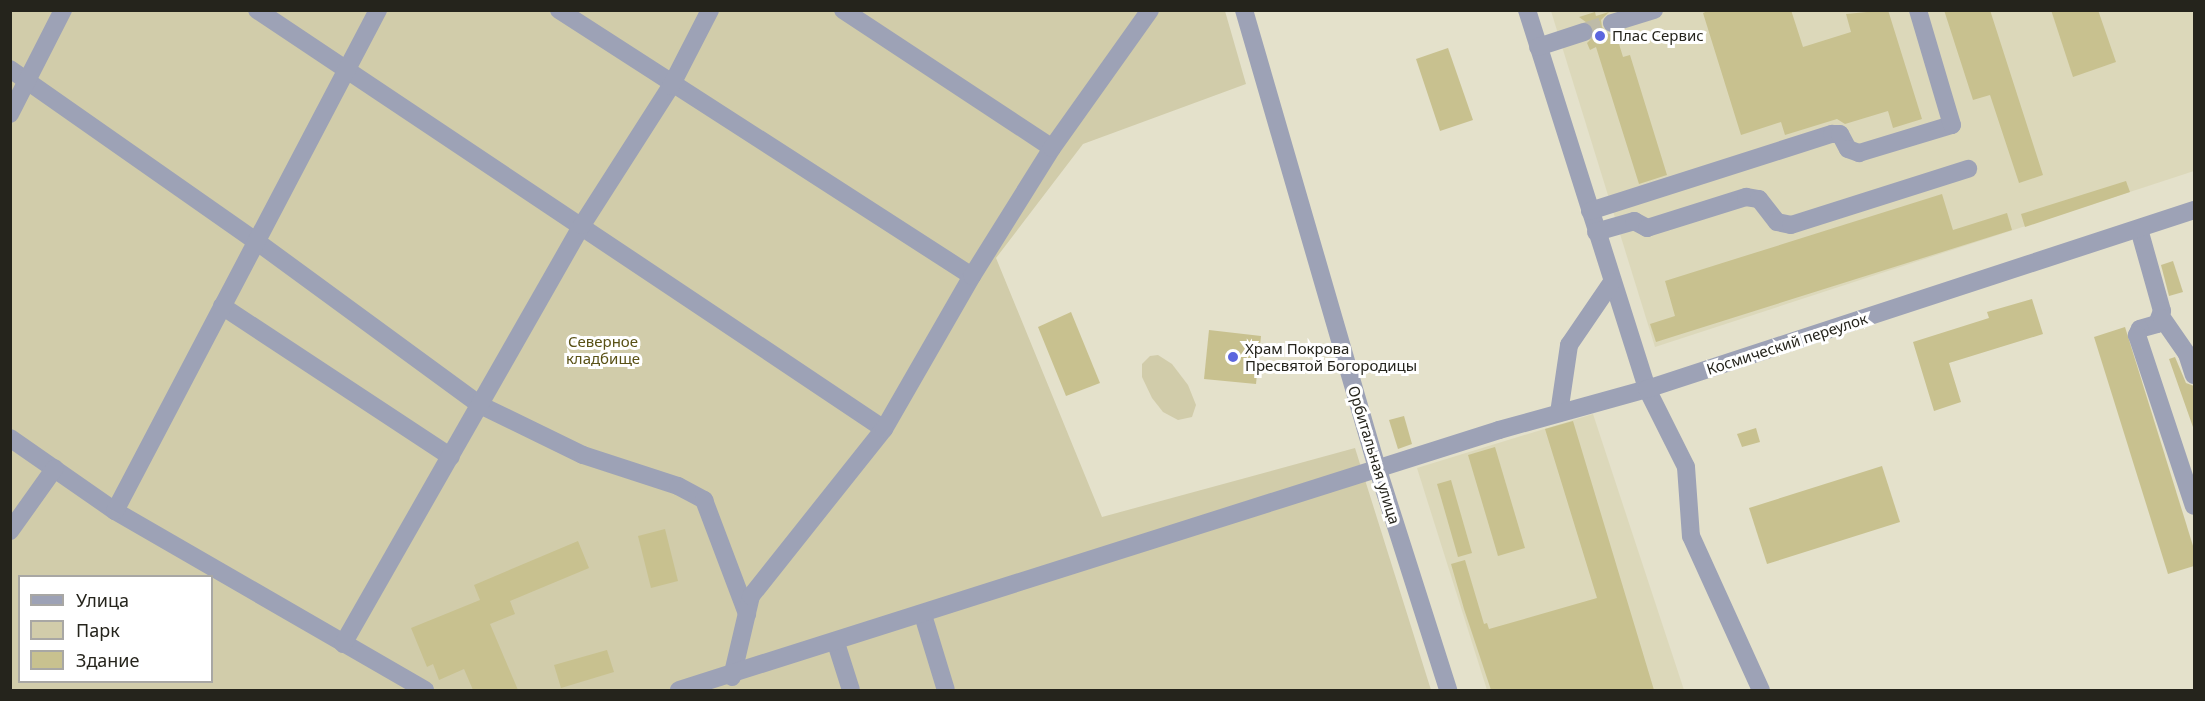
<!DOCTYPE html>
<meta charset="utf-8">
<style>
body{margin:0}
#map{position:relative;width:2205px;height:701px;overflow:hidden;background:#e4e1cb;font-family:"Noto Sans",sans-serif}
div>[style]{position:absolute}
.built>*{inset:0;background:#dcd8ba}
.green>*{inset:0;background:#d1ccaa}
.building>*{inset:0;background:#c8c18f}
.minor-tunnel>*{height:18px;margin-top:-9px;transform-origin:0;background:repeating-linear-gradient(90deg,#bebba8 0 18px,transparent 0 27px)}
.minor>*{height:18px;margin:-9px;padding:0 9px;transform-origin:9px;border-radius:9px;background:#9da2b6}
.dots>*{width:16px;height:16px;translate:-50% -50%;box-sizing:border-box;border:3px solid #fff;border-radius:50%}
span{translate:-50% -50%;white-space:nowrap;text-align:center;line-height:1.15;-webkit-text-stroke:6px #fff;paint-order:stroke}
.poi-label{font-size:15px;color:#25241c}
.left{translate:0 -50%;text-align:left}
.park-label{font-size:15px;color:#595116}
.street-label{font-size:15px;color:#25241c}
.frame{position:absolute;inset:0;border:12px solid #25241c;pointer-events:none}
.legend{position:absolute;left:18px;top:575px;width:195px;height:108px;box-sizing:border-box;background:#fff;border:2px solid #a8a7a4;margin:0;padding:8px 10px;list-style:none;font-size:18px;color:#25241c}
.legend li{display:flex;align-items:center;gap:12px;height:30px}
.legend b{width:30px;border:2px solid #a8a7a4}
</style>
<div id="map">
<div class="built">
<i style="clip-path:polygon(1551px 11px,2194px 11px,2194px 171px,1655px 347px)"></i>
<i style="clip-path:polygon(1593px 414px,1684px 690px,1487px 690px,1417px 468px)"></i>
</div>
<div class="green">
<i style="clip-path:polygon(evenodd,10px 11px,1225px 11px,1246px 84px,1083px 144px,996px 258px,1102px 517px,1355px 448px,1431px 690px,11px 690px,10px 11px,20px 576px,212px 576px,212px 682px,20px 682px,20px 576px)"></i>
<i style="clip-path:polygon(1158px 355px,1172px 364px,1188px 385px,1196px 405px,1192px 417px,1178px 420px,1163px 412px,1152px 398px,1142px 377px,1142px 364px,1150px 356px)"></i>
</div>
<div class="building">
<i style="clip-path:polygon(1710px 10px,1791px 10px,1803px 47px,1851px 32px,1846px 14px,1888px 10px,1922px 119px,1893px 128px,1888px 111px,1845px 124px,1837px 119px,1785px 135px,1781px 122px,1741px 135px,1703px 13px)"></i>
<i style="clip-path:polygon(1944px 10px,1990px 10px,2043px 175px,2019px 183px,1990px 95px,1973px 100px)"></i>
<i style="clip-path:polygon(2051px 10px,2098px 10px,2116px 62px,2073px 77px)"></i>
<i style="clip-path:polygon(1595px 12px,1596px 16px,1609px 12px,1601px 20px,1602px 27px,1609px 34px,1616px 34px,1623px 57px,1630px 55px,1667px 175px,1639px 184px,1596px 47px,1590px 50px,1587px 43px,1595px 35px,1594px 28px,1579px 17px)"></i>
<i style="clip-path:polygon(1448px 48px,1473px 120px,1440px 131px,1416px 59px)"></i>
<i style="clip-path:polygon(2126px 181px,2130px 192px,2025px 227px,2021px 214px)"></i>
<i style="clip-path:polygon(1942px 194px,1953px 230px,2007px 213px,2012px 230px,1656px 342px,1650px 324px,1675px 316px,1665px 281px)"></i>
<i style="clip-path:polygon(2173px 261px,2183px 292px,2169px 296px,2161px 265px)"></i>
<i style="clip-path:polygon(2032px 299px,2043px 334px,1949px 363px,1961px 402px,1934px 411px,1913px 342px,1989px 318px,1987px 312px)"></i>
<i style="clip-path:polygon(1071px 312px,1100px 383px,1066px 396px,1038px 327px)"></i>
<i style="clip-path:polygon(2125px 327px,2194px 549px,2194px 566px,2168px 574px,2094px 337px)"></i>
<i style="clip-path:polygon(1209px 330px,1261px 336px,1256px 384px,1204px 379px)"></i>
<i style="clip-path:polygon(2175px 357px,2186px 383px,2194px 386px,2194px 430px,2169px 359px)"></i>
<i style="clip-path:polygon(1404px 416px,1412px 444px,1398px 449px,1389px 420px)"></i>
<i style="clip-path:polygon(1573px 421px,1654px 690px,1491px 690px,1464px 609px,1451px 564px,1465px 560px,1484px 624px,1487px 623px,1489px 629px,1597px 598px,1545px 429px)"></i>
<i style="clip-path:polygon(1756px 428px,1760px 442px,1742px 447px,1737px 434px)"></i>
<i style="clip-path:polygon(1495px 447px,1525px 548px,1498px 556px,1468px 455px)"></i>
<i style="clip-path:polygon(1882px 466px,1900px 522px,1767px 564px,1749px 508px)"></i>
<i style="clip-path:polygon(1451px 480px,1472px 553px,1458px 557px,1437px 484px)"></i>
<i style="clip-path:polygon(665px 529px,678px 581px,651px 588px,638px 536px)"></i>
<i style="clip-path:polygon(578px 541px,589px 568px,510px 601px,515px 614px,490px 624px,518px 690px,473px 690px,464px 669px,439px 680px,433px 664px,427px 667px,411px 628px,480px 600px,474px 585px)"></i>
<i style="clip-path:polygon(607px 650px,614px 672px,561px 688px,554px 665px)"></i>
</div>
<div class="minor-tunnel">
<i style="left:1584px;top:32px;width:29px;rotate:-18deg"></i>
</div>
<div class="minor">
<i style="left:257px;top:10px;width:754px;rotate:33.75deg"></i>
<i style="left:559px;top:10px;width:491px;rotate:32.8deg"></i>
<i style="left:843px;top:10px;width:250px;rotate:33.4deg"></i>
<i style="left:1244px;top:10px;width:479px;rotate:73.8deg"></i>
<i style="left:1378px;top:470px;width:231px;rotate:72.3deg"></i>
<i style="left:1527px;top:10px;width:398px;rotate:72.4deg"></i>
<i style="left:1647px;top:389px;width:87px;rotate:63.4deg"></i>
<i style="left:1686px;top:467px;width:69px;rotate:85.9deg"></i>
<i style="left:1691px;top:536px;width:169px;rotate:65.6deg"></i>
<i style="left:1612px;top:23px;width:44px;rotate:-17.2deg"></i>
<i style="left:1538px;top:47px;width:48px;rotate:-18.1deg"></i>
<i style="left:10px;top:69px;width:300px;rotate:35deg"></i>
<i style="left:256px;top:241px;width:278px;rotate:36.2deg"></i>
<i style="left:480px;top:405px;width:114px;rotate:25.9deg"></i>
<i style="left:583px;top:455px;width:100px;rotate:18.1deg"></i>
<i style="left:678px;top:486px;width:30px;rotate:28deg"></i>
<i style="left:704px;top:500px;width:122px;rotate:69.3deg"></i>
<i style="left:10px;top:114px;width:117px;rotate:-63deg"></i>
<i style="left:1590px;top:211px;width:254px;rotate:-17.7deg"></i>
<i style="left:1832px;top:134px;width:8px"></i>
<i style="left:1840px;top:134px;width:17px;rotate:62deg"></i>
<i style="left:1848px;top:149px;width:12px;rotate:20deg"></i>
<i style="left:1859px;top:153px;width:97px;rotate:-16.8deg"></i>
<i style="left:1952px;top:125px;width:120px;rotate:-106.5deg"></i>
<i style="left:2139px;top:229px;width:85px;rotate:74.3deg"></i>
<i style="left:2162px;top:311px;width:14px;rotate:111deg"></i>
<i style="left:2157px;top:324px;width:18px;rotate:164deg"></i>
<i style="left:2140px;top:329px;width:7px;rotate:117deg"></i>
<i style="left:2137px;top:335px;width:180px;rotate:71.6deg"></i>
<i style="left:1596px;top:232px;width:40px;rotate:-16deg"></i>
<i style="left:1634px;top:221px;width:15px;rotate:28deg"></i>
<i style="left:1647px;top:228px;width:104px;rotate:-17.4deg"></i>
<i style="left:1746px;top:197px;width:13px;rotate:9deg"></i>
<i style="left:1759px;top:199px;width:29px;rotate:52deg"></i>
<i style="left:1777px;top:222px;width:14px;rotate:12deg"></i>
<i style="left:1791px;top:225px;width:186px;rotate:-17.6deg"></i>
<i style="left:222px;top:306px;width:274px;rotate:33.4deg"></i>
<i style="left:2162px;top:318px;width:44px;rotate:55.2deg"></i>
<i style="left:2187px;top:354px;width:22px;rotate:72deg"></i>
<i style="left:1559px;top:413px;width:69px;rotate:-81.6deg"></i>
<i style="left:1569px;top:345px;width:76px;rotate:-55.7deg"></i>
<i style="left:10px;top:438px;width:128px;rotate:34.8deg"></i>
<i style="left:115px;top:511px;width:358px;rotate:30deg"></i>
<i style="left:115px;top:511px;width:566px;rotate:-62.3deg"></i>
<i style="left:10px;top:531px;width:77px;rotate:-54.5deg"></i>
<i style="left:923px;top:615px;width:78px;rotate:73deg"></i>
<i style="left:836px;top:643px;width:49px;rotate:72.3deg"></i>
<i style="left:343px;top:644px;width:482px;rotate:-60.3deg"></i>
<i style="left:582px;top:225px;width:165px;rotate:-57.4deg"></i>
<i style="left:671px;top:86px;width:85px;rotate:-62.8deg"></i>
<i style="left:732px;top:677px;width:83px;rotate:-76.8deg"></i>
<i style="left:751px;top:596px;width:213px;rotate:-51.5deg"></i>
<i style="left:884px;top:429px;width:177px;rotate:-60.1deg"></i>
<i style="left:972px;top:276px;width:151px;rotate:-58deg"></i>
<i style="left:1052px;top:148px;width:169px;rotate:-54.6deg"></i>
<i style="left:679px;top:690px;width:860px;rotate:-17.59deg"></i>
<i style="left:1499px;top:430px;width:154px;rotate:-15.5deg"></i>
<i style="left:1647px;top:389px;width:576px;rotate:-18.12deg"></i>
</div>
<div class="dots">
<i style="left:1600px;top:36px;background:#5c66de"></i>
<i style="left:1233px;top:357px;background:#5c66de"></i>
</div>
<div class="poi-label">
<span class="left" style="left:1612px;top:36px">Плас Сервис</span>
<span class="left" style="left:1245px;top:357px">Храм Покрова<br>Пресвятой Богородицы</span>
</div>
<div class="park-label">
<span style="left:603px;top:350px">Северное<br>кладбище</span>
</div>
<div class="street-label">
<span style="left:1787px;top:344px;rotate:-18deg">Космический переулок</span>
<span style="left:1374px;top:455px;rotate:73deg">Орбитальная улица</span>
</div>
<div class="frame"></div>
<ul class="legend">
<li><b style="height:8px;background:#9da2b6"></b>Улица</li>
<li><b style="height:16px;background:#d1ccaa"></b>Парк</li>
<li><b style="height:16px;background:#c8c18f"></b>Здание</li>
</ul>
</div>
